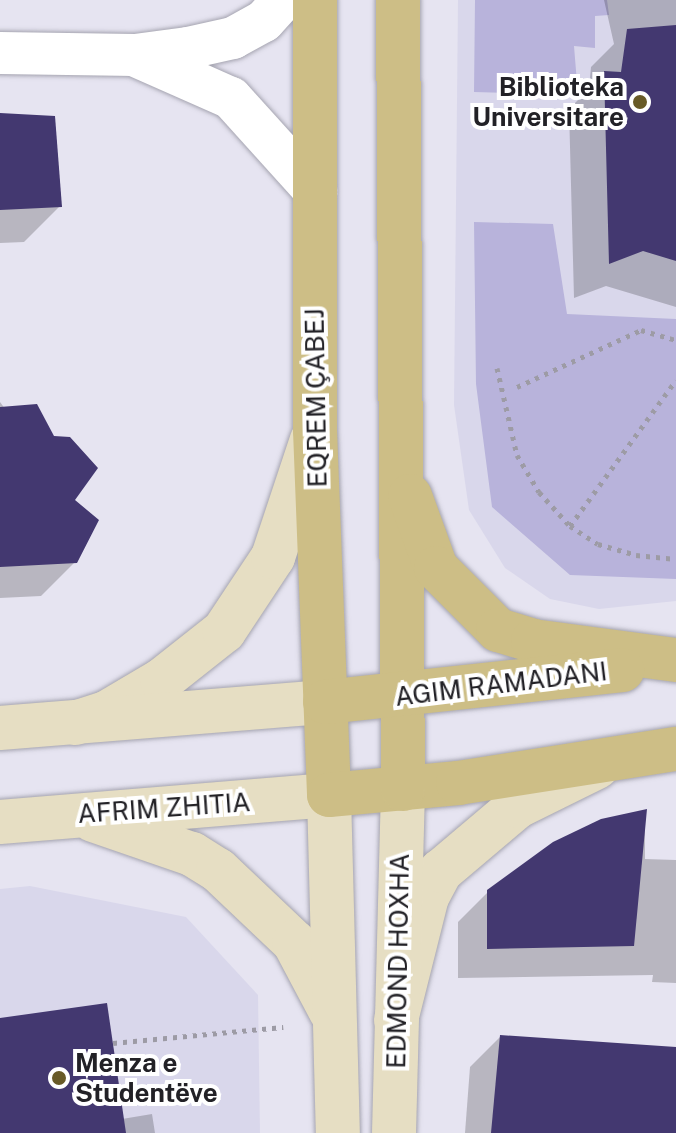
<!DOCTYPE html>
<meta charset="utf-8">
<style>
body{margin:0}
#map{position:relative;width:676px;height:1133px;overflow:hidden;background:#e6e4f1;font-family:"Public Sans",sans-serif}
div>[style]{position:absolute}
.built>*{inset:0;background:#d9d7eb}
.green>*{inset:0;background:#b8b3db}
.shadow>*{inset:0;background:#0003}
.building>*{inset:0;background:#433870}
.path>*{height:5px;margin-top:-2.5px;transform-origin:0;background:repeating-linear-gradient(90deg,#9d9ba5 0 4px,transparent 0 10px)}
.roads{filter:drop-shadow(0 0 2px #a5a4b0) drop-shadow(0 0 2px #a5a4b0)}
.minor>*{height:42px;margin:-21px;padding:0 21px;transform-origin:21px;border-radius:21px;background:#fff}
.secondary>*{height:44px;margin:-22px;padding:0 22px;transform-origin:22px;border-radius:22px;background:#e6dec3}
.primary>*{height:44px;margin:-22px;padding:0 22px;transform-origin:22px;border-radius:22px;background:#cdbe86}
.dots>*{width:22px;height:22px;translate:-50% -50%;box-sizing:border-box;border:4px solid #fff;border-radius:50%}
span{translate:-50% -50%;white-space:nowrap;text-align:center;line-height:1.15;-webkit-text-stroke:8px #fff;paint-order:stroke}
.poi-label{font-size:26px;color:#222126;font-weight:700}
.right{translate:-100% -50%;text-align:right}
.left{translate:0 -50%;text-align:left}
.street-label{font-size:26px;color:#222126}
</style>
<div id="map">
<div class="built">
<i style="clip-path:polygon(458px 0,676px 0,676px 601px,599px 609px,550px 599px,505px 568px,469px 510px,454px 405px)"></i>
<i style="clip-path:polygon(30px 886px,186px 917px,258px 995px,260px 1133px,0 1133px,0 889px)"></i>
</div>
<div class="green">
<i style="clip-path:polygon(475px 0,607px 0,609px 15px,595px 16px,595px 48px,574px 46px,578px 95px,474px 92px)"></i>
<i style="clip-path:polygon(474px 222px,553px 224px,567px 314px,676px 319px,676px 579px,570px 575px,492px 507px,476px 384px)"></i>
</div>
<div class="shadow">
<i style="clip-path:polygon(604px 0,676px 0,676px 307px,606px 286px,574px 298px,569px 109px,589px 89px,591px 67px,614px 44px)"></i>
<i style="clip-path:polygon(0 115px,60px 206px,24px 242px,0 243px)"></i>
<i style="clip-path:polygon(0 402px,72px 500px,75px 562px,41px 596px,0 598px)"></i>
<i style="clip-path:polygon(645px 812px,645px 859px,676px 860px,676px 983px,652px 982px,653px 975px,458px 978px,458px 922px,488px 892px)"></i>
<i style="clip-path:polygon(0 1020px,122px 1119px,152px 1114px,155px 1133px,0 1133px)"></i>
<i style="clip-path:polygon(500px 1037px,676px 1049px,676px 1133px,465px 1133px,470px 1067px)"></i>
</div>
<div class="building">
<i style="clip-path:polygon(676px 25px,676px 261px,643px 251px,609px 264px,604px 71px,621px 72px,627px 29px)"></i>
<i style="clip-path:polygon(0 113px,55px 116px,62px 207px,0 210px)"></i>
<i style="clip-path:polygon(37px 404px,54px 436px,70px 437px,98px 468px,75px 500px,99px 520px,77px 563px,0 567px,0 407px)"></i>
<i style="clip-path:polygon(647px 809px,634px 946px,487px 949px,487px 890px,553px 842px,601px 819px)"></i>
<i style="clip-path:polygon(107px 1003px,126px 1133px,0 1133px,0 1018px)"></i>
<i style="clip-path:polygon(500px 1035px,676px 1047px,676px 1133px,491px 1133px)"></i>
</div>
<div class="path">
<i style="left:497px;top:368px;width:89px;rotate:77.1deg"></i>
<i style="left:517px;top:455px;width:43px;rotate:59.3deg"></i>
<i style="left:539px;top:492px;width:46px;rotate:47.6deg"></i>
<i style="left:570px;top:526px;width:33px;rotate:33deg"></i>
<i style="left:598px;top:544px;width:40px;rotate:16deg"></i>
<i style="left:636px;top:555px;width:40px;rotate:5.7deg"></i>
<i style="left:517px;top:387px;width:136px;rotate:-24.7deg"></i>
<i style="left:641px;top:330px;width:36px;rotate:16deg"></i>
<i style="left:570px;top:526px;width:180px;rotate:-54deg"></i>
<i style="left:113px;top:1043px;width:171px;rotate:-5.4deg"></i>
</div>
<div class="roads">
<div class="minor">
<i style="left:0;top:53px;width:135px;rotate:0.8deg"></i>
<i style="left:135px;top:55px;width:53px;rotate:-7.5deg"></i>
<i style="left:188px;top:48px;width:46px;rotate:-12.5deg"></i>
<i style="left:233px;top:38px;width:35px;rotate:-29deg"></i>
<i style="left:264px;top:21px;width:28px;rotate:-48deg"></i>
<i style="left:136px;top:56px;width:104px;rotate:23.9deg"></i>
<i style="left:231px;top:98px;width:127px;rotate:47.9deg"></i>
</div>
<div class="secondary">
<i style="left:75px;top:723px;width:35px;rotate:-18deg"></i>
<i style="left:108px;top:712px;width:63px;rotate:-30.7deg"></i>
<i style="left:162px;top:680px;width:79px;rotate:-38.3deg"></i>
<i style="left:224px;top:631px;width:89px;rotate:-56.5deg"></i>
<i style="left:273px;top:557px;width:123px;rotate:-71.6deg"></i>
<i style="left:0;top:728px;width:326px;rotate:-4.6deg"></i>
<i style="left:93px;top:820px;width:105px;rotate:19deg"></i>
<i style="left:192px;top:854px;width:31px;rotate:32deg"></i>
<i style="left:218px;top:870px;width:105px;rotate:43.5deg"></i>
<i style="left:294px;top:942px;width:79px;rotate:62.1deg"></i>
<i style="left:0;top:822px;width:330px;rotate:-4.7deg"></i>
<i style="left:329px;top:795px;width:338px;rotate:88.5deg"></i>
<i style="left:396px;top:1020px;width:127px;rotate:-75.9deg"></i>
<i style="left:427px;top:897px;width:30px;rotate:-62deg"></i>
<i style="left:441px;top:871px;width:101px;rotate:-40.2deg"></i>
<i style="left:518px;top:806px;width:88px;rotate:-26.3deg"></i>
<i style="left:394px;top:1133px;width:344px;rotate:-88.5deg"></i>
</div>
<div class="primary">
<i style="left:315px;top:0;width:430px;rotate:90deg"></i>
<i style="left:315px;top:430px;width:365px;rotate:87.8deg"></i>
<i style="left:329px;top:795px;width:130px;rotate:-5.3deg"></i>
<i style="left:458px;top:783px;width:221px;rotate:-8.9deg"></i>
<i style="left:398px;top:0;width:789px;rotate:89.64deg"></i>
<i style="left:410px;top:496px;width:77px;rotate:70.1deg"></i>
<i style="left:436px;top:568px;width:88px;rotate:45deg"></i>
<i style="left:498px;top:630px;width:37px;rotate:17deg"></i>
<i style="left:533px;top:641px;width:144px;rotate:7.6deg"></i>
<i style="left:325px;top:702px;width:299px;rotate:-6.1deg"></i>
</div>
</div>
<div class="dots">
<i style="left:640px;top:102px;background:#685a27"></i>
<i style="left:59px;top:1078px;background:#685a27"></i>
</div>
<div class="poi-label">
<span class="right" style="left:624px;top:102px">Biblioteka<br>Universitare</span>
<span class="left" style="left:75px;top:1078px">Menza e<br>Studentëve</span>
</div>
<div class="street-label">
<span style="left:316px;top:398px;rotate:-91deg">EQREM ÇABEJ</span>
<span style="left:501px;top:684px;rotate:-7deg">AGIM RAMADANI</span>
<span style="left:164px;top:808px;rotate:-4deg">AFRIM ZHITIA</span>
<span style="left:398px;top:961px;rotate:-89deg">EDMOND HOXHA</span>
</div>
</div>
